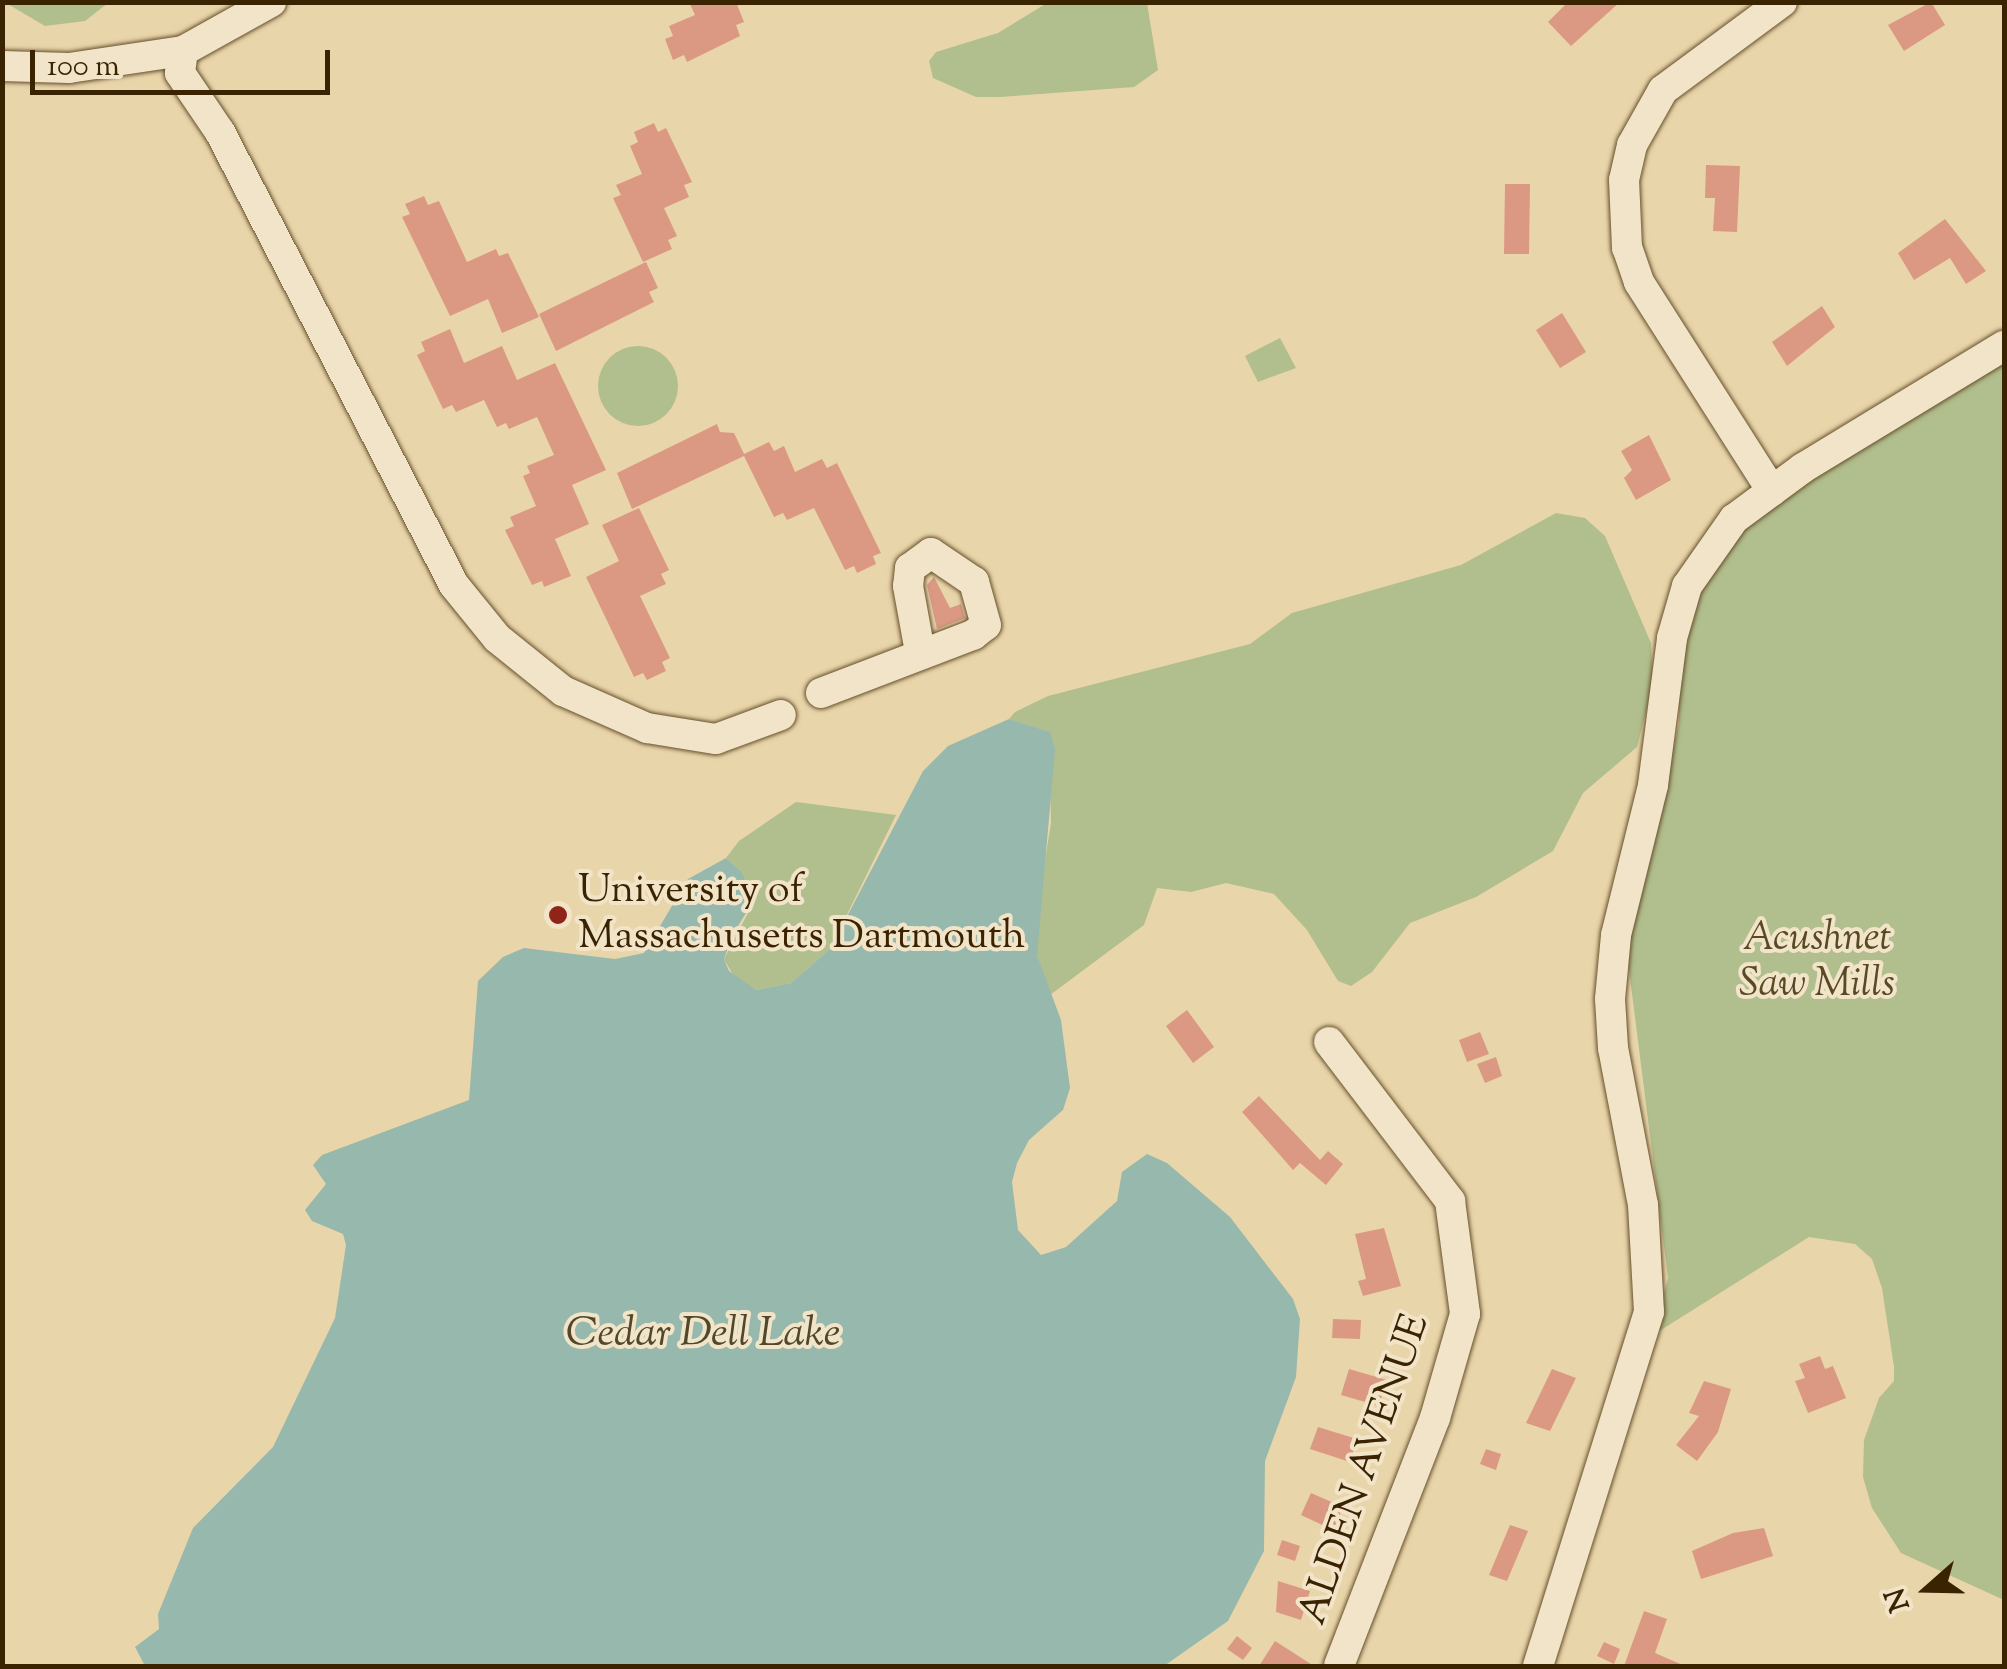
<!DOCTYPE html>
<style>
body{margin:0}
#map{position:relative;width:2007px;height:1669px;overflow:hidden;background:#e9d5aa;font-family:"Sorts Mill Goudy",serif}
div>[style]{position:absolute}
.green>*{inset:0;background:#b1be8d}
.round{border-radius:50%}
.water>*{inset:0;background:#97b8ac}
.building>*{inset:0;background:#db9984}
.roads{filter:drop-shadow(0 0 2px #66502b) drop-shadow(0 0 2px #66502b)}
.minor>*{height:30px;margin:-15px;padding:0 15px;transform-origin:15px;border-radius:15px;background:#f1e4c8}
.dots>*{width:28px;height:28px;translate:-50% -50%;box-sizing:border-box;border:5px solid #f1e4c8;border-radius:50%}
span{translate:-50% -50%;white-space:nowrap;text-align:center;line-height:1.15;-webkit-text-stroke:8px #f1e4c8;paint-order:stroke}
.poi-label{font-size:40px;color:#3a2301}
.left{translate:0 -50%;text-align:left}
.park-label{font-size:40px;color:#584a24;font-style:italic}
.street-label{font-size:40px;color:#3a2301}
.water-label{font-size:42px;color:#51482c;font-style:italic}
.frame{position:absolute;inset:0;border:5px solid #3a2301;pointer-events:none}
.north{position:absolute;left:1877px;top:1539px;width:100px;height:100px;-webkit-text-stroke:8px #f1e4c8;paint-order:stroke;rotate:250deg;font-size:28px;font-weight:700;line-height:40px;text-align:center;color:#3a2301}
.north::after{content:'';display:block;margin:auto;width:35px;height:45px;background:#3a2301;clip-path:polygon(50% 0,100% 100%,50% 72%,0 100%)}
.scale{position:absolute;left:30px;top:50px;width:300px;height:45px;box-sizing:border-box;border:5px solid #3a2301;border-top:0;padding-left:12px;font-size:30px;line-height:35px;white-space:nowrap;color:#3a2301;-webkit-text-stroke:8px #f1e4c8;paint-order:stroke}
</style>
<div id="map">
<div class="green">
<i style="clip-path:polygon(6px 3px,108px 3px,85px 21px,45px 26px)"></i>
<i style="clip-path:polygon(1047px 3px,1147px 3px,1158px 70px,1134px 87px,1000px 97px,976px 97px,933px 78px,929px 61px,936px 52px,998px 33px)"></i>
<i style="clip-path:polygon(1280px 338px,1296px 368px,1258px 382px,1245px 356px)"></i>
<i class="round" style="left:598px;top:346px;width:80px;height:80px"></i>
<i style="clip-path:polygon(2004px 358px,2004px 1600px,1901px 1553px,1872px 1508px,1863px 1477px,1864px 1440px,1879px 1398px,1894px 1381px,1894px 1367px,1882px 1288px,1872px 1259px,1855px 1244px,1809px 1237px,1653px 1335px,1668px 1278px,1627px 954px,1679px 723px,1679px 615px,1730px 531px)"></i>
<i style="clip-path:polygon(1556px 513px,1585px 518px,1605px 536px,1651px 643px,1653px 684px,1637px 747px,1583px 793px,1553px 851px,1476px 897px,1410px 923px,1372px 972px,1351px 986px,1338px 981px,1307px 930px,1274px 894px,1226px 883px,1191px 892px,1157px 888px,1144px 925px,1050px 995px,1037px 955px,1036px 917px,1051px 823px,1049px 732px,1009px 719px,1015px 712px,1048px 696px,1250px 644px,1292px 613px,1461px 565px)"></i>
<i style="clip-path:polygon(796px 802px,896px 815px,830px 949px,791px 983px,756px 990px,736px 980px,724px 959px,749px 911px,742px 872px,726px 858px,739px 841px)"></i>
</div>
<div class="water">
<i style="clip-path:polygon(1009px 719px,1050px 732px,1055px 750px,1037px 955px,1061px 1020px,1070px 1088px,1063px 1110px,1029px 1140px,1017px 1163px,1012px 1182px,1018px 1230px,1041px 1255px,1066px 1247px,1117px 1201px,1122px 1172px,1147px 1154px,1167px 1163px,1230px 1217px,1293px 1299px,1300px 1319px,1296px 1377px,1265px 1461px,1264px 1551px,1228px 1621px,1164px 1666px,145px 1666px,135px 1647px,159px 1629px,158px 1614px,193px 1528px,273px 1447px,335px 1318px,346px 1245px,343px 1234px,312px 1221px,305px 1210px,326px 1184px,313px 1165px,322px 1155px,469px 1100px,478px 981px,503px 957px,524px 948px,615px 959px,644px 953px,688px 879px,726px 858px,742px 872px,752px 903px,732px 936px,724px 959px,729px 971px,756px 990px,791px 983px,830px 949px,923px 771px,948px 746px)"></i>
</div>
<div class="building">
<i style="clip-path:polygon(689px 2px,736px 2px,744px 22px,736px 25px,740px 36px,687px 62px,684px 55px,673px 60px,665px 39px,673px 36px,669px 26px,695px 15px)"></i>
<i style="clip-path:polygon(1568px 2px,1620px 2px,1571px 46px,1548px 22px)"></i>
<i style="clip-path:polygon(1931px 2px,1945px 25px,1904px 51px,1888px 25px)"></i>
<i style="clip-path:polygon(654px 123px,658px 132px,666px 128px,692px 182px,684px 185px,689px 197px,664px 208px,677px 236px,668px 240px,672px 249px,643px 262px,613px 198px,621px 195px,616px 185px,642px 174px,630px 146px,638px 142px,634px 132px)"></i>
<i style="clip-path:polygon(1706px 165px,1740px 166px,1737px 232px,1713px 231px,1715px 198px,1705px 198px)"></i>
<i style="clip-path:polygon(1505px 184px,1530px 184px,1529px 254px,1504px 254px)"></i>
<i style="clip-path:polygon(424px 196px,428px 205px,439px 201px,467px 262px,496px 249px,499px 256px,508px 253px,539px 317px,502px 333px,488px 299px,450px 316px,402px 217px,410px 214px,405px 204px)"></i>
<i style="clip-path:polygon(1945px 219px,1986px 271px,1966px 284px,1950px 258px,1914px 280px,1898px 253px)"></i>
<i style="clip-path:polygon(646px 262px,658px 288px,649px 292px,654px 302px,556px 351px,539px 314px)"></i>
<i style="clip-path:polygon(1822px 306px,1835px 327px,1787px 366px,1772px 342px)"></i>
<i style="clip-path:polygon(1562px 313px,1586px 352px,1560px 368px,1536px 330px)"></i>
<i style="clip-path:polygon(450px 329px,464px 363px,502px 346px,517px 380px,555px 363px,606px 470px,572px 485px,589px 524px,555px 539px,571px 576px,544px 587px,542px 581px,532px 585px,505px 530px,514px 526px,510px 517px,536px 506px,523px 476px,530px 473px,527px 466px,554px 455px,537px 417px,509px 429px,506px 423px,497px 427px,484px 400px,456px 412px,452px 405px,443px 409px,417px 355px,425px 351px,421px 342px)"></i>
<i style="clip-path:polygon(717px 424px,720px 432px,734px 433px,744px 454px,769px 442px,774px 451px,784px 446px,795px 472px,822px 459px,827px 468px,837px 463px,881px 553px,873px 556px,876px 564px,857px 573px,854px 566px,845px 570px,814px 508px,787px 520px,783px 513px,774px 517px,744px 456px,632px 509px,617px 473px)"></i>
<i style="clip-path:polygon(1649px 435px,1671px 480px,1636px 500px,1624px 478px,1632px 470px,1621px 451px)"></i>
<i style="clip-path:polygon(639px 508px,669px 570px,661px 574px,666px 584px,640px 596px,670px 658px,662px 662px,666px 671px,647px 680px,643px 673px,634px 677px,586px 577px,619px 561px,602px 525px)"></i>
<i style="clip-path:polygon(934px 577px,950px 608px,961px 604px,965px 618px,937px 629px,927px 585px)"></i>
<i style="clip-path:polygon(1187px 1010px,1214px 1047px,1193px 1063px,1166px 1026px)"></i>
<i style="clip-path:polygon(1480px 1032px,1489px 1054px,1467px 1062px,1459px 1040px)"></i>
<i style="clip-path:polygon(1496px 1057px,1502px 1076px,1485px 1083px,1477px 1064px)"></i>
<i style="clip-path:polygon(1259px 1096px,1320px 1160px,1328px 1151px,1343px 1164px,1326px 1185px,1300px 1163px,1293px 1170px,1242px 1112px)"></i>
<i style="clip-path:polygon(1384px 1228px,1401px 1286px,1363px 1296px,1358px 1281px,1366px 1279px,1355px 1234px)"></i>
<i style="clip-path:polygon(1333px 1319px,1361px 1320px,1360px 1339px,1332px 1338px)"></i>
<i style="clip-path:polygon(1820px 1356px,1825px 1369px,1833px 1366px,1846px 1398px,1808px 1413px,1795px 1381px,1805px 1378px,1799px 1364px)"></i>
<i style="clip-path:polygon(1349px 1369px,1387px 1380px,1379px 1406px,1341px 1395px)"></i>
<i style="clip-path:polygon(1552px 1369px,1576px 1378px,1550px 1431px,1526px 1423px)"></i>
<i style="clip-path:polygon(1704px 1381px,1731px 1389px,1718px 1432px,1697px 1461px,1676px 1445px,1699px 1416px,1689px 1413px)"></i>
<i style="clip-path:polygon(1318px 1427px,1357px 1439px,1350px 1462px,1310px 1449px)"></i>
<i style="clip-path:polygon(1486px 1449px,1501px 1454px,1496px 1470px,1480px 1464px)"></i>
<i style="clip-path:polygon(1311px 1493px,1343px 1507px,1333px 1530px,1301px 1515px)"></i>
<i style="clip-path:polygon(1510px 1525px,1528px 1531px,1507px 1581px,1489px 1575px)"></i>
<i style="clip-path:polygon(1764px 1528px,1773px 1556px,1701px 1579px,1692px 1551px,1733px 1533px)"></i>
<i style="clip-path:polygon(1282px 1540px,1300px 1546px,1295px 1561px,1277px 1555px)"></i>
<i style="clip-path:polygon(1278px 1581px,1310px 1591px,1301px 1620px,1276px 1612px)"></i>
<i style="clip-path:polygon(1644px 1611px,1667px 1619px,1655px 1653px,1685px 1666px,1624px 1666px)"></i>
<i style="clip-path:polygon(1237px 1636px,1252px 1648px,1243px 1660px,1227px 1649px)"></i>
<i style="clip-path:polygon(1275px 1641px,1314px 1666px,1259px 1666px)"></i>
<i style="clip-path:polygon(1604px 1642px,1620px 1649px,1614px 1664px,1597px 1656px)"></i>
</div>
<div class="roads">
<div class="minor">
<i style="left:183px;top:51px;width:22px;rotate:98deg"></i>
<i style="left:180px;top:73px;width:71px;rotate:55.9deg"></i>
<i style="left:220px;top:132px;width:510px;rotate:62.68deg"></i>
<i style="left:454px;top:585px;width:68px;rotate:50.9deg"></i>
<i style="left:497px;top:638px;width:85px;rotate:38.8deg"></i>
<i style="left:563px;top:691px;width:92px;rotate:23.8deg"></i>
<i style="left:647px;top:728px;width:70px;rotate:9.1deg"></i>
<i style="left:716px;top:739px;width:69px;rotate:-20.3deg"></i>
<i style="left:2px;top:66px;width:67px;rotate:1.7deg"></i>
<i style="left:69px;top:68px;width:115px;rotate:-8.5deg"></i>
<i style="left:183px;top:51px;width:101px;rotate:-29.1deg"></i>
<i style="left:1772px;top:491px;width:248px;rotate:-122.5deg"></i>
<i style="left:1639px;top:282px;width:36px;rotate:-109deg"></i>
<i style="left:1627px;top:248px;width:68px;rotate:-92.5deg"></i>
<i style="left:1624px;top:180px;width:36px;rotate:-77deg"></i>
<i style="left:1632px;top:145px;width:63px;rotate:-60.6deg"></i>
<i style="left:1663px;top:90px;width:148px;rotate:-36.5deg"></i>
<i style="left:821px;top:693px;width:163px;rotate:-20.9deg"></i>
<i style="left:973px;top:635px;width:16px;rotate:-38deg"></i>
<i style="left:986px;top:625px;width:45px;rotate:-105.6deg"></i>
<i style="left:974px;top:582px;width:52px;rotate:-146deg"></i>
<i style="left:931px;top:553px;width:26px;rotate:144deg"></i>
<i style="left:910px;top:568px;width:18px;rotate:96deg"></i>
<i style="left:908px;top:586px;width:67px;rotate:79.7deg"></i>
<i style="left:1329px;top:1042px;width:200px;rotate:52.7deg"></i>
<i style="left:1450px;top:1201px;width:114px;rotate:82.4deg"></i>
<i style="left:1465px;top:1314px;width:108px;rotate:106.1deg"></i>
<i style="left:1435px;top:1418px;width:266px;rotate:111.2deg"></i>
<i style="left:1538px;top:1666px;width:371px;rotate:-72.6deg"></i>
<i style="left:1649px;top:1312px;width:107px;rotate:-93.2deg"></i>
<i style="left:1643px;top:1205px;width:160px;rotate:-100.8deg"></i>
<i style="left:1613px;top:1048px;width:49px;rotate:-93.5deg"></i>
<i style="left:1610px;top:999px;width:64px;rotate:-84.6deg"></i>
<i style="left:1616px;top:935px;width:154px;rotate:-76.1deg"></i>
<i style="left:1653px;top:785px;width:148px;rotate:-82.6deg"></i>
<i style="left:1672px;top:638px;width:54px;rotate:-73.9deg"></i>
<i style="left:1687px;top:586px;width:82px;rotate:-55deg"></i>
<i style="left:1734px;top:519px;width:86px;rotate:-36.5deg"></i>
<i style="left:1803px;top:468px;width:235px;rotate:-31.3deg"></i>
</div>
</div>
<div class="dots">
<i style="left:558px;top:915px;background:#8f2418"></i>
</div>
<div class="poi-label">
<span class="left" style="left:578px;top:915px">University of<br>Massachusetts Dartmouth</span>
</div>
<div class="park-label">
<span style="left:1817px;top:963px">Acushnet<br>Saw Mills</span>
</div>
<div class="street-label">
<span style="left:1366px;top:1470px;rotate:-71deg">ALDEN AVENUE</span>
</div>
<div class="water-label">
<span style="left:703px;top:1335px">Cedar Dell Lake</span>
</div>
<div class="frame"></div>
<div class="north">N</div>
<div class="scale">100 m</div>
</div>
